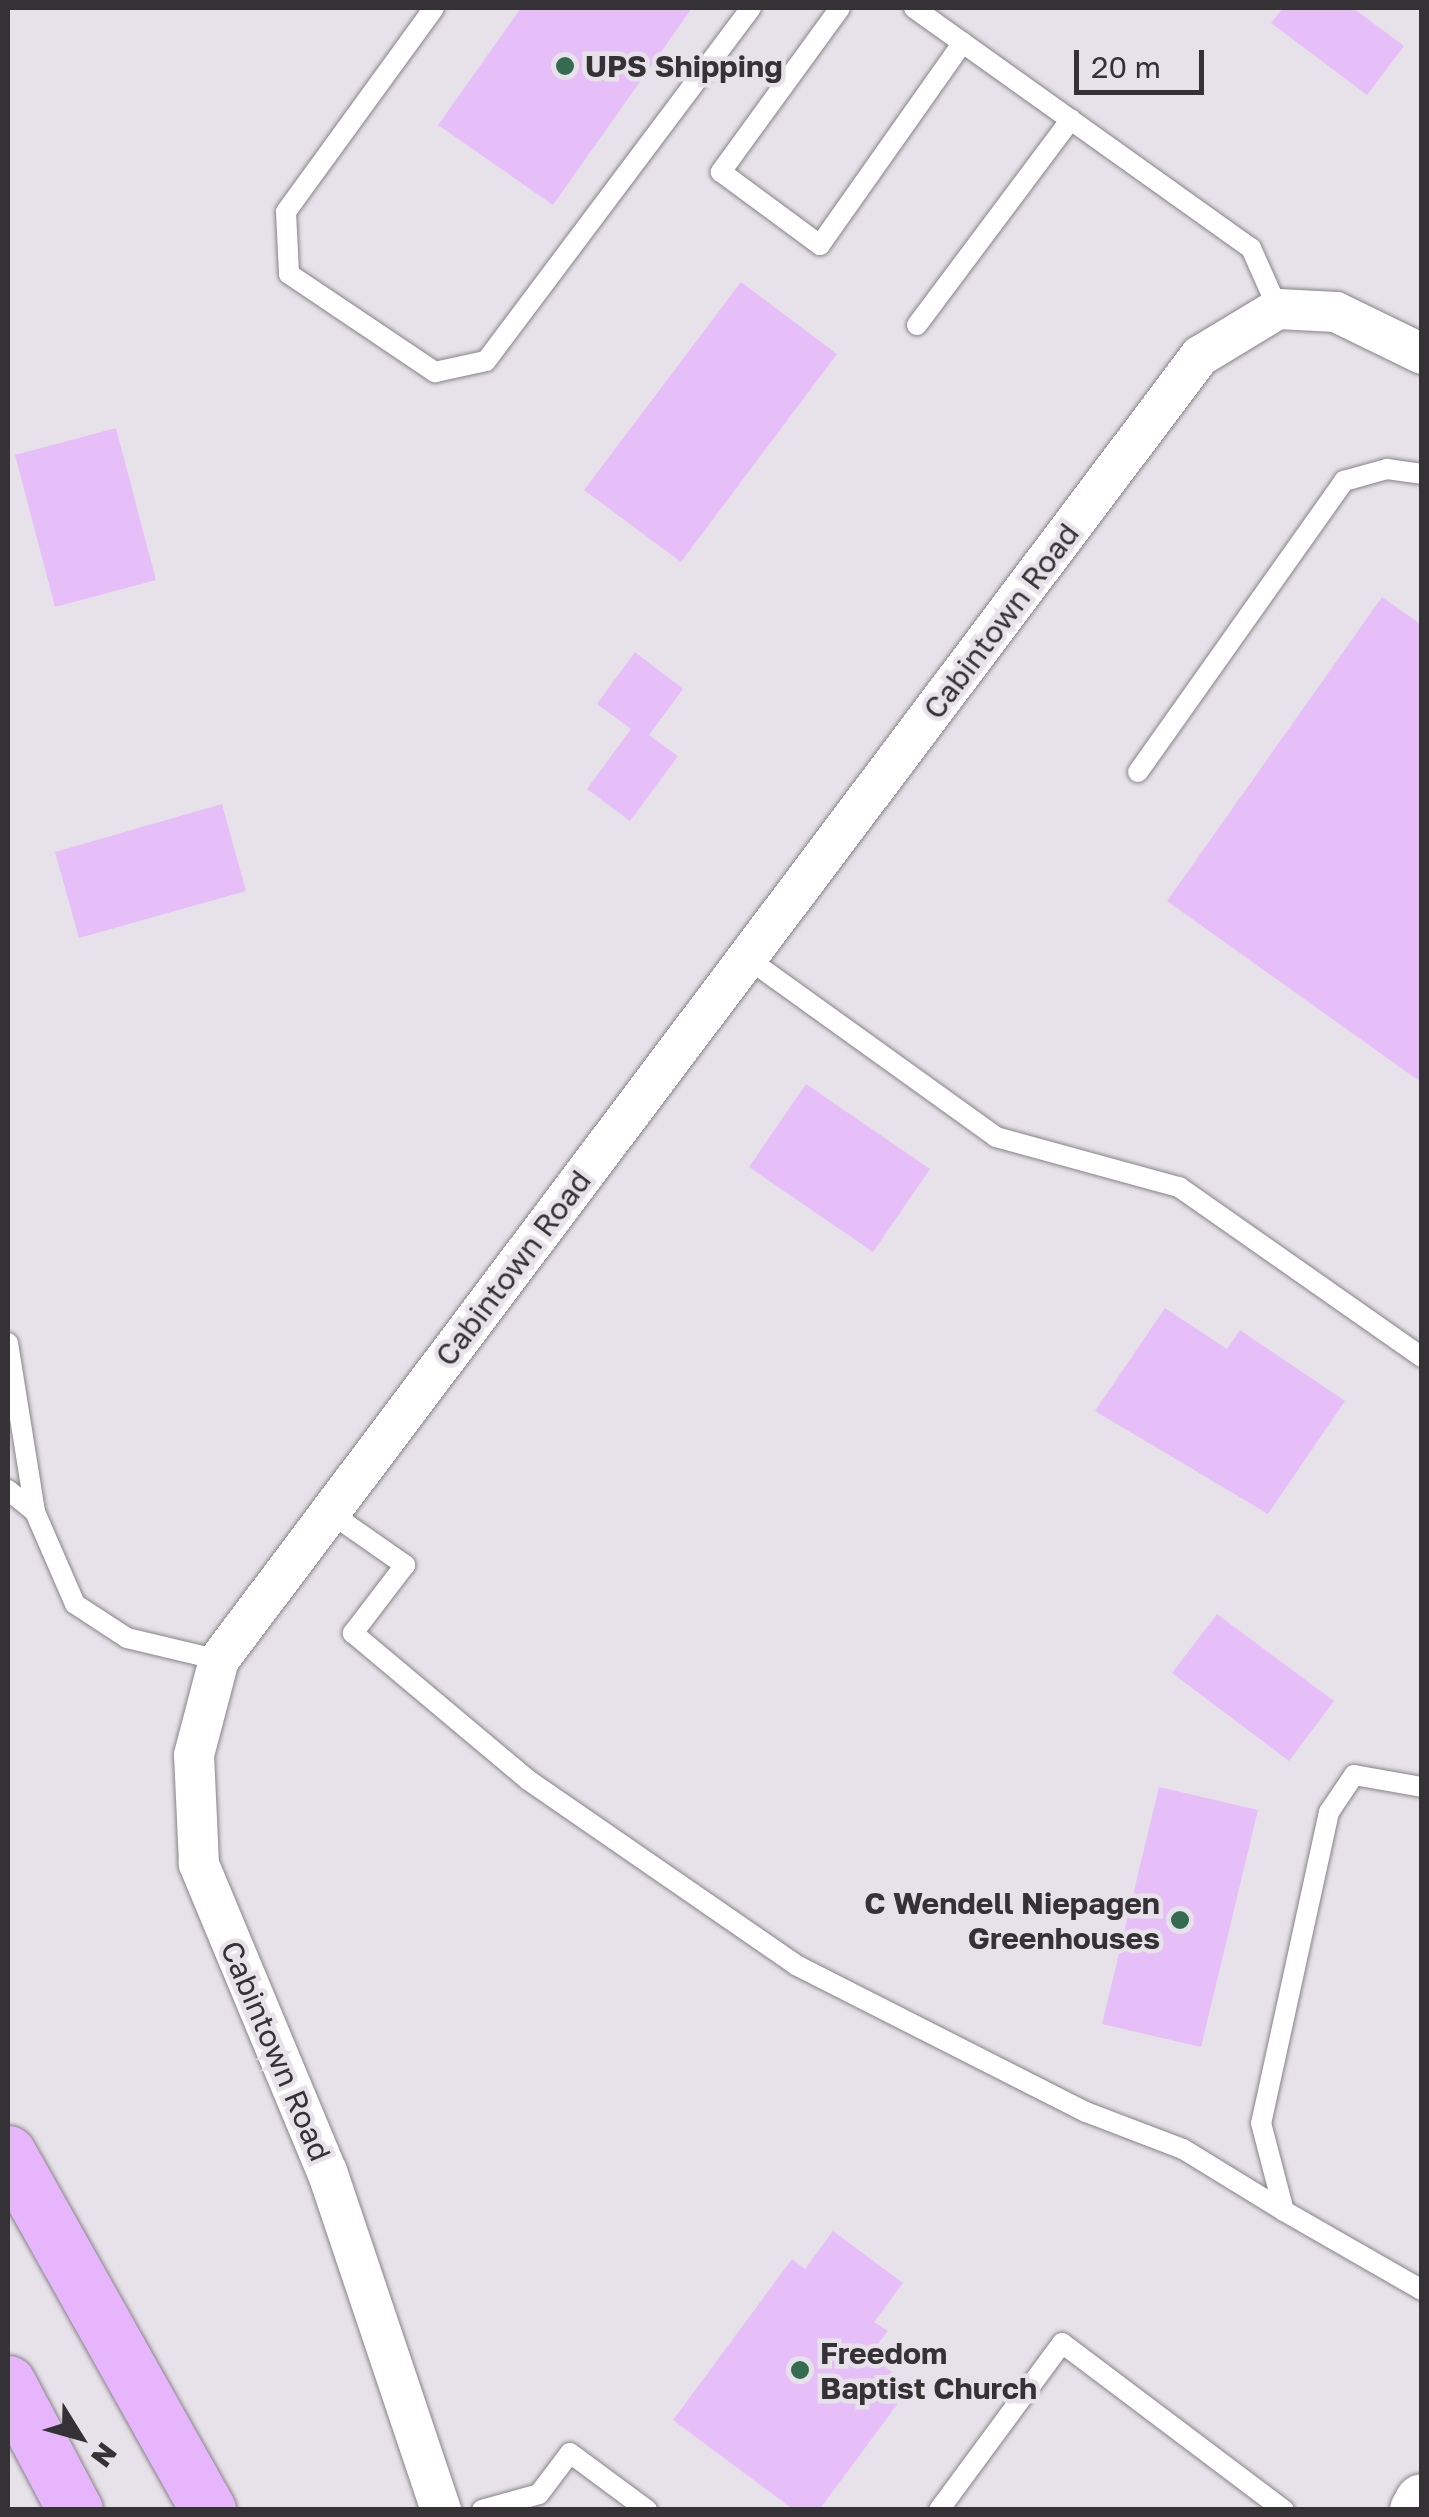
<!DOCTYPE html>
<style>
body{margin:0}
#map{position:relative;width:1429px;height:2517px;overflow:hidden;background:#e7e2e9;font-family:"Golos Text",sans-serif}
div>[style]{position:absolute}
.building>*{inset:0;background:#e7bff8}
.roads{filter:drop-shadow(0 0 2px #878389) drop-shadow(0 0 2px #878389)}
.lane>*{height:20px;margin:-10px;padding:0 10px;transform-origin:10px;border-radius:10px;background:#fff}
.street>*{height:40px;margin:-20px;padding:0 20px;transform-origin:20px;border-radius:20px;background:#fff}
.secondary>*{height:55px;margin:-27.5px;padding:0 27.5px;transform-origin:27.5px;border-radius:27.5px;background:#fff}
.highway>*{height:55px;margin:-27.5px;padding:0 27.5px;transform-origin:27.5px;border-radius:27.5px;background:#e7b5fb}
.dots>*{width:28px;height:28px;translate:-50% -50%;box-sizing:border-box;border:5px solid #e7e2e9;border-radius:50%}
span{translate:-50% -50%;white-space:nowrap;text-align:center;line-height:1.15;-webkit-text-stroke:9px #e7e2e9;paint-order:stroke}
.poi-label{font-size:30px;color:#343235;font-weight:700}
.left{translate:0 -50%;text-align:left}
.right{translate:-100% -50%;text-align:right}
.street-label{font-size:30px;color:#343235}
.frame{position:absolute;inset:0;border:10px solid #343235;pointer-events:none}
.north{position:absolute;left:30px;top:2387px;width:100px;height:100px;-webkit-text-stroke:8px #e7e2e9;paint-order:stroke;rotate:127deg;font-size:28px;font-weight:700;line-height:40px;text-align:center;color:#343235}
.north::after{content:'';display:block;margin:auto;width:35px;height:45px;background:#343235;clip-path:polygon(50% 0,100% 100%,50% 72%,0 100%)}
.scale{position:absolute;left:1074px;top:50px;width:130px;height:45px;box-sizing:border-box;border:5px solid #343235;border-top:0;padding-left:12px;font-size:30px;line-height:35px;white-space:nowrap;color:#343235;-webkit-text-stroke:8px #e7e2e9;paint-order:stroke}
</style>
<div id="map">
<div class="building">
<i style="clip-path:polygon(521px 8px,692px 8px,553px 205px,438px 125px)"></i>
<i style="clip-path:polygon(1283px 8px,1353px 8px,1404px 46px,1367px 95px,1271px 23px)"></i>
<i style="clip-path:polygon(741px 282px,837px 354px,681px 562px,584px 490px)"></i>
<i style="clip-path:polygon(116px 428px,156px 580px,55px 607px,15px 455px)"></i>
<i style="clip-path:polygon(1382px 597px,1422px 625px,1422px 1083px,1167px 901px)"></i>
<i style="clip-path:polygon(635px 652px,683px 689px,649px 735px,678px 756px,630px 821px,587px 789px,631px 729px,597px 704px)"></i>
<i style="clip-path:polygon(222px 804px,246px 891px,79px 938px,55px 852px)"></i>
<i style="clip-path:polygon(806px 1084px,930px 1169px,873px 1252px,749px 1167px)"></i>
<i style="clip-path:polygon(1165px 1308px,1227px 1349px,1240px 1330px,1345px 1401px,1268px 1514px,1095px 1411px)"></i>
<i style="clip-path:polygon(1217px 1614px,1334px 1701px,1289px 1761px,1172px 1673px)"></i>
<i style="clip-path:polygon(1159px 1787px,1258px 1810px,1201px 2047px,1102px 2024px)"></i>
<i style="clip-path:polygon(833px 2231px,903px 2283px,874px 2322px,888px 2331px,869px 2355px,911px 2386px,819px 2510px,794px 2510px,673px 2420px,792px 2259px,805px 2269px)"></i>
</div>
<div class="roads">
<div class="lane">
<i style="left:434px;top:8px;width:252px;rotate:126deg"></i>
<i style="left:286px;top:212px;width:62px;rotate:87.2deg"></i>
<i style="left:289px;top:274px;width:176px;rotate:33.9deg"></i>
<i style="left:435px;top:372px;width:52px;rotate:-12.2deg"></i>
<i style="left:486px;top:361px;width:441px;rotate:-53.1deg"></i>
<i style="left:840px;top:8px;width:203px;rotate:126deg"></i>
<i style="left:721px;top:172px;width:123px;rotate:36.4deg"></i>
<i style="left:820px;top:245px;width:248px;rotate:-54.8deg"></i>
<i style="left:914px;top:8px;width:414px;rotate:35.5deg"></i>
<i style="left:1251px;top:248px;width:67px;rotate:66.1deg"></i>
<i style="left:917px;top:325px;width:257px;rotate:-53.2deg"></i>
<i style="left:1138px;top:772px;width:357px;rotate:-54.7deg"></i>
<i style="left:1344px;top:481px;width:45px;rotate:-15.6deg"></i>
<i style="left:1387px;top:469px;width:35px;rotate:8deg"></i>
<i style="left:747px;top:958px;width:307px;rotate:35.7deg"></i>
<i style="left:996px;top:1137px;width:190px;rotate:15.3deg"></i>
<i style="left:1179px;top:1187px;width:297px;rotate:35deg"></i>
<i style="left:8px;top:1343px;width:171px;rotate:80.9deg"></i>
<i style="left:35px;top:1512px;width:100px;rotate:66.5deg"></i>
<i style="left:75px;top:1604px;width:62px;rotate:33.2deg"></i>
<i style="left:127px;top:1638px;width:95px;rotate:13.4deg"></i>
<i style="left:8px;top:1490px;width:35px;rotate:39deg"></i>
<i style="left:329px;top:1512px;width:93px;rotate:34.9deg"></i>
<i style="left:405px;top:1565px;width:86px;rotate:127.4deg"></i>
<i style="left:353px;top:1633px;width:229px;rotate:40deg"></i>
<i style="left:528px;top:1780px;width:326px;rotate:34.6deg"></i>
<i style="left:796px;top:1965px;width:325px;rotate:26.9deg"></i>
<i style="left:1086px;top:2112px;width:104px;rotate:20.9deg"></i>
<i style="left:1183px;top:2149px;width:119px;rotate:31.5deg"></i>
<i style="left:1422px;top:1787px;width:69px;rotate:-170deg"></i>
<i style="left:1354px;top:1775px;width:45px;rotate:124deg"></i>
<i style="left:1329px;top:1812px;width:318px;rotate:102.3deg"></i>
<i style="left:1261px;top:2123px;width:91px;rotate:75.4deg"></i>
<i style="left:1284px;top:2211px;width:159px;rotate:29.8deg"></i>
<i style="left:482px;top:2510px;width:59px;rotate:-15.7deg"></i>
<i style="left:539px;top:2494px;width:51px;rotate:-52.9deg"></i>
<i style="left:570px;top:2453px;width:96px;rotate:36.5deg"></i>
<i style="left:939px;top:2510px;width:207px;rotate:-53.6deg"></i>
<i style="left:1062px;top:2343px;width:278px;rotate:37deg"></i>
</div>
<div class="street">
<i style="left:441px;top:2510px;width:357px;rotate:-108.6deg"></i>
<i style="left:327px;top:2172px;width:334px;rotate:-112.6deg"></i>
<i style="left:199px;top:1864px;width:109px;rotate:-92.6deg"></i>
<i style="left:194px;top:1755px;width:98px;rotate:-75.3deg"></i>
<i style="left:219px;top:1660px;width:1632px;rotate:-53.05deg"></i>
<i style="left:1200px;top:356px;width:91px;rotate:-31.1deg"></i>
<i style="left:1278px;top:309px;width:58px;rotate:3deg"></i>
<i style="left:1336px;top:312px;width:96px;rotate:26deg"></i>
</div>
<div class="secondary">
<i style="left:1417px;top:2510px;width:10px;rotate:-61deg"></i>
</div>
<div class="highway">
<i style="left:8px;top:2153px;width:409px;rotate:60.7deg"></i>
<i style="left:8px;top:2383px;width:144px;rotate:62.2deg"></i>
</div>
</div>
<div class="dots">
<i style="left:565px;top:66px;background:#346b51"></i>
<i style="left:1180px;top:1920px;background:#346b51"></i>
<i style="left:800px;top:2370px;background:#346b51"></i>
</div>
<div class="poi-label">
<span class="left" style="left:585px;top:66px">UPS Shipping</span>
<span class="right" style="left:1160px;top:1920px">C Wendell Niepagen<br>Greenhouses</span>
<span class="left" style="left:820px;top:2370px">Freedom<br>Baptist Church</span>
</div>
<div class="street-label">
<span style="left:1001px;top:621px;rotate:-53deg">Cabintown Road</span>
<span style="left:513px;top:1268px;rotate:-53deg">Cabintown Road</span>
<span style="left:276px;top:2051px;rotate:67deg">Cabintown Road</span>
</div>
<div class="frame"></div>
<div class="north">N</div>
<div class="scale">20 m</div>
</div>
